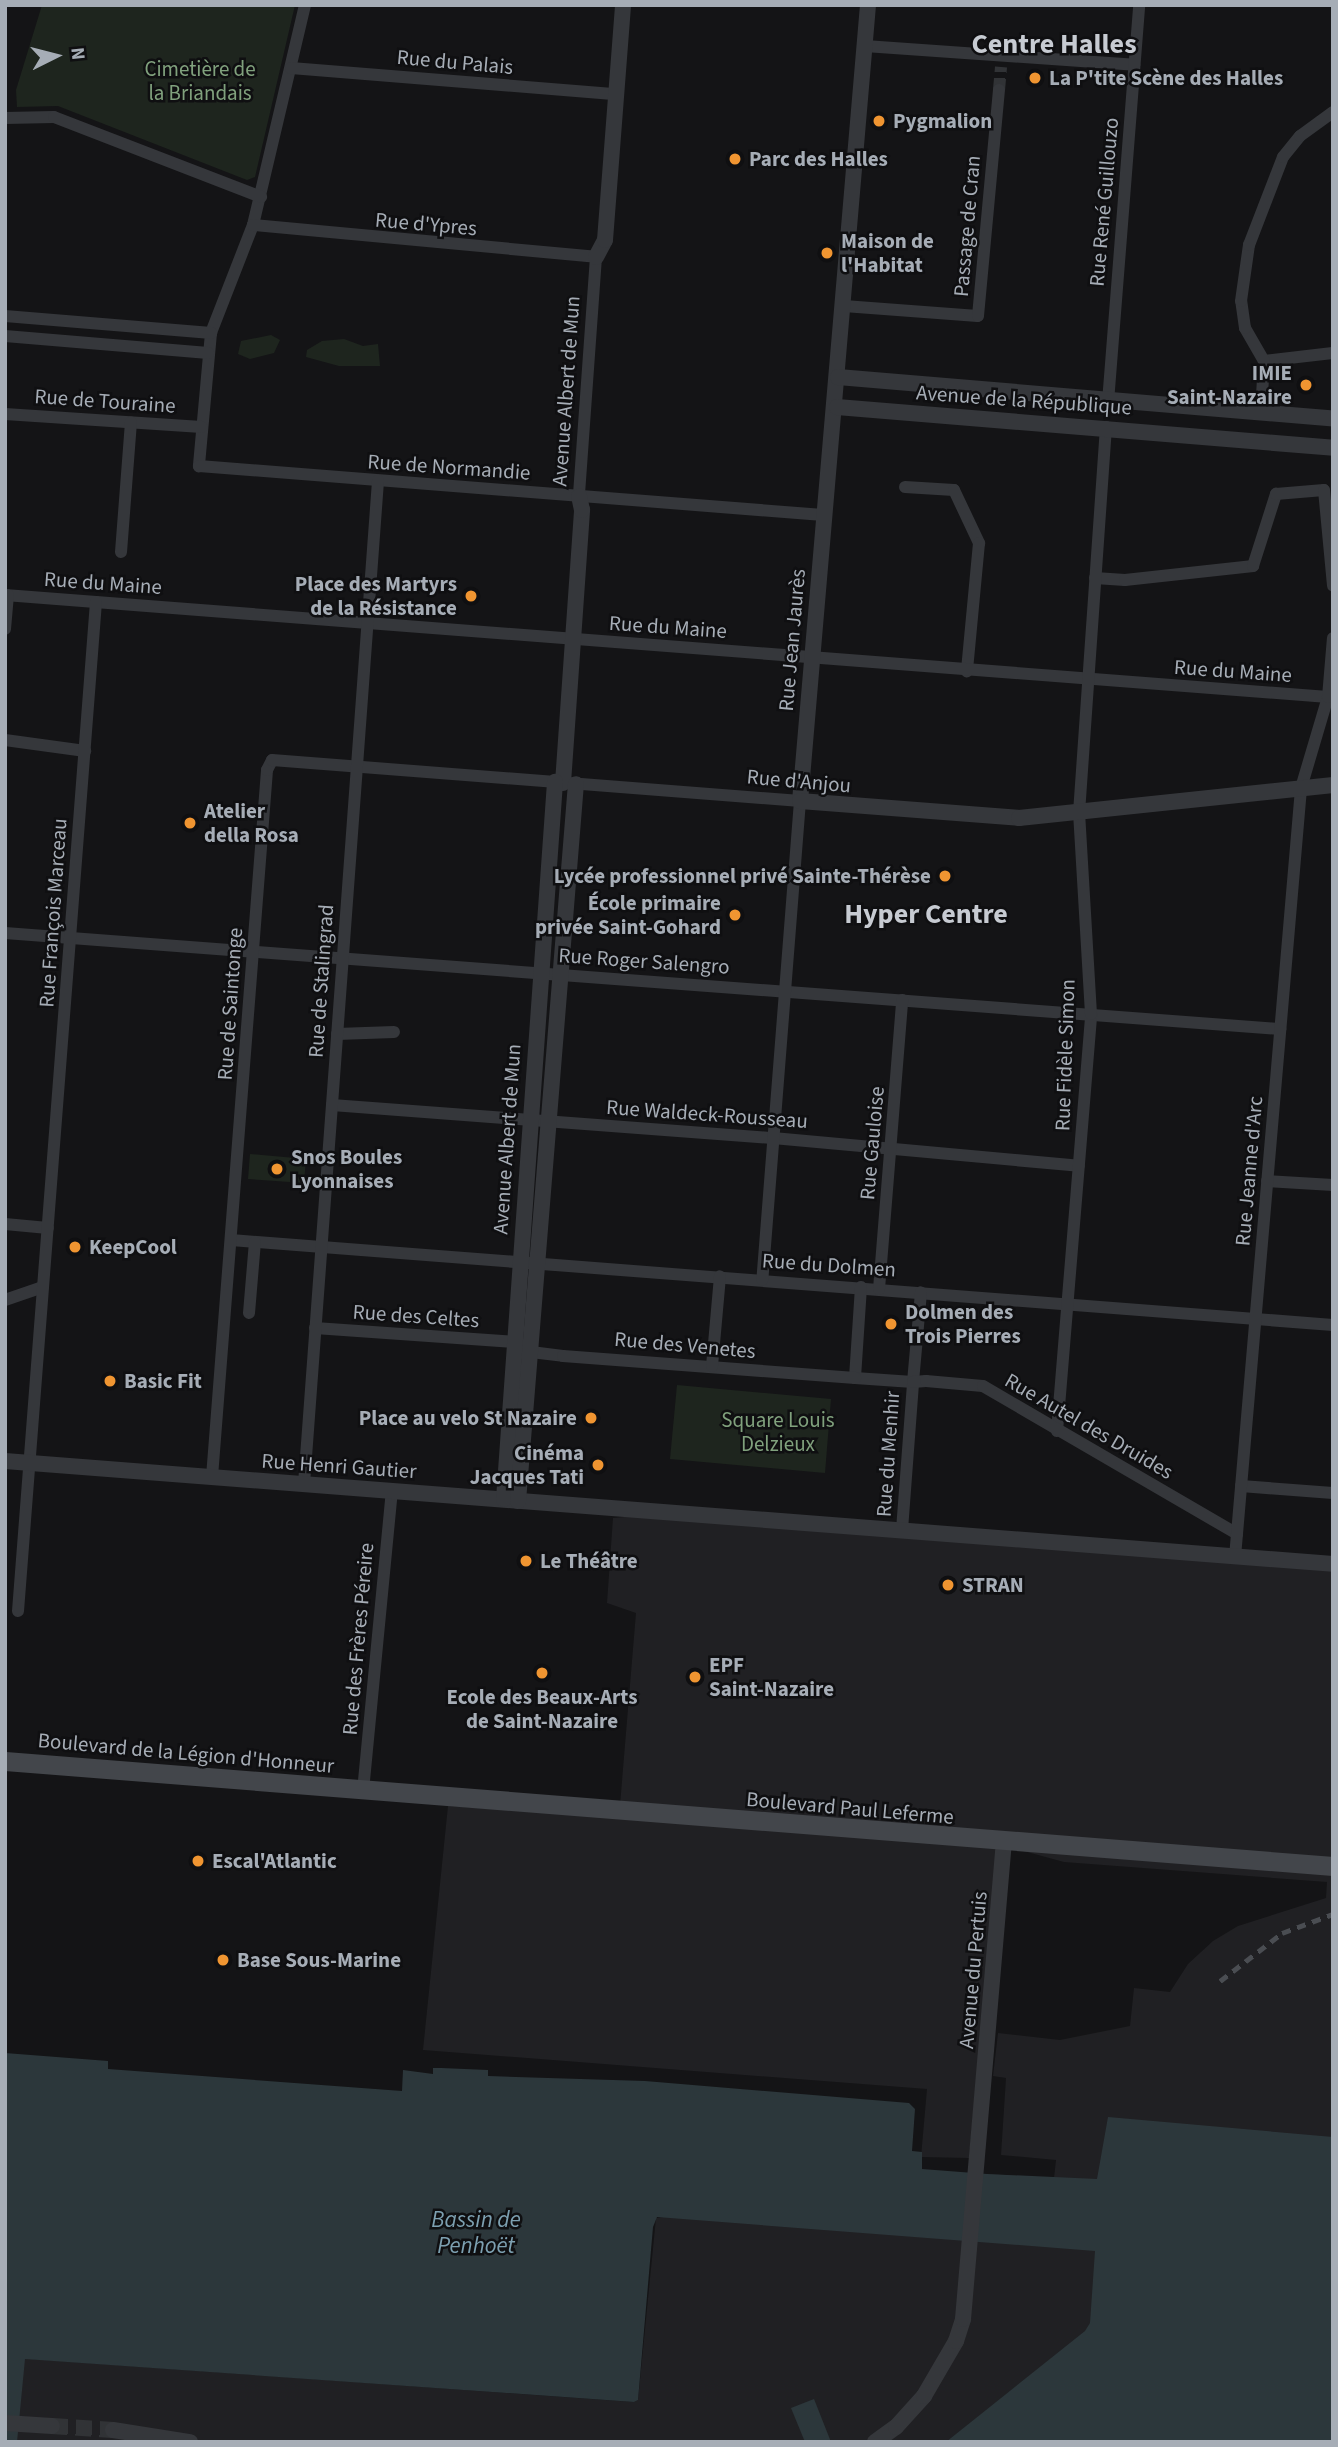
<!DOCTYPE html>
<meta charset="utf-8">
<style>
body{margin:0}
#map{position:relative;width:1338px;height:2447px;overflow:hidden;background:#141416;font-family:"Source Sans 3",sans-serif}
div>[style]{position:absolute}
.built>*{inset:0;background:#202023}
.green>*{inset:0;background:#1e251e}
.water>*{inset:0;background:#2c373b}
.minor-tunnel>*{height:12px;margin-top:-6px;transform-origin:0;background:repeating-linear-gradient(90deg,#313336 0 12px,transparent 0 18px)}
.tertiary-tunnel>*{height:16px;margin-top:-8px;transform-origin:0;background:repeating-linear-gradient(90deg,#313336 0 16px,transparent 0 24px)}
.minor>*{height:12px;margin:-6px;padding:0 6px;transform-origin:6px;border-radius:6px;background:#35373b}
.tertiary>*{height:16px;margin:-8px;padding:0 8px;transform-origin:8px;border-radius:8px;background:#35373b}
.secondary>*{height:19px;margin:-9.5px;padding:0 9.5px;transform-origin:9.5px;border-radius:9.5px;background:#43464b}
.rail>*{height:4.5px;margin-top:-2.25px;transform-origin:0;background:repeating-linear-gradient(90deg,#4a4d52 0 9px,transparent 0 16px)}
.dots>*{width:19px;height:19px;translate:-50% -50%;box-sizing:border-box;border:4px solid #0f0f11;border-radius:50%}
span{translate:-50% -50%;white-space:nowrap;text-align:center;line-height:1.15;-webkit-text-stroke:5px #0f0f11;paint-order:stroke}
.street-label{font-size:21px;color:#a6adb6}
.park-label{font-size:21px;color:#80a17d}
.poi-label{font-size:21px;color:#a6adb6;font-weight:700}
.left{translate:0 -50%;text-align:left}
.right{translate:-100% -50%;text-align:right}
.water-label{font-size:23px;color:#7da0b1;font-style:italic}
.district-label{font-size:28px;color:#c7cbd2;font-weight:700}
.frame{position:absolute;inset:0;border:7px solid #a6adb6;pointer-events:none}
.north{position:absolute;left:21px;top:21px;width:70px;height:70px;-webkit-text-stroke:5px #0f0f11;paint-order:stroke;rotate:84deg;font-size:19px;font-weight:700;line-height:28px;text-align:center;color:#a6adb6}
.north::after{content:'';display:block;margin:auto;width:24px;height:32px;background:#a6adb6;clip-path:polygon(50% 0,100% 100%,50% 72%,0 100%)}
</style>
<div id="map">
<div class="built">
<i style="clip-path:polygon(670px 1513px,1333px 1569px,1333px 2442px,5px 2442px,5px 2357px,634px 2402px,638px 2400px,656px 2218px,987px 2174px,1054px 2178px,1056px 2160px,1001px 2155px,1006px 2078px,993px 2076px,998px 2033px,1060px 2040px,1130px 2026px,1134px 1988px,1170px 1992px,1188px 1964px,1213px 1941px,1238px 1926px,1326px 1898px,1327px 1882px,1064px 1862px,998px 1844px,969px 2158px,921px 2157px,927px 2089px,423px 2050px,448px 1806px,619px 1817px,636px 1613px,607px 1603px,613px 1518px)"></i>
</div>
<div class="green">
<i style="clip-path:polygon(42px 5px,295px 5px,255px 177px,247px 180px,58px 106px,17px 107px,16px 90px)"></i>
<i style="clip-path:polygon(271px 335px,280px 340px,274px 353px,250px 359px,238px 354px,241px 341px)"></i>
<i style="clip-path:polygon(344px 339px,363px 346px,378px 344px,380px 366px,339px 366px,306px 357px,307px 350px,322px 341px)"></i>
<i style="clip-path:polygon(250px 1154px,306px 1159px,304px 1183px,248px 1179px)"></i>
<i style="clip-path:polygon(677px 1385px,831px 1399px,825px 1473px,670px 1459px)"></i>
</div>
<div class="water">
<i style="clip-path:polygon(5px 2053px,108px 2061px,108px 2069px,402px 2091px,403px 2070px,433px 2074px,433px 2068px,441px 2068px,488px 2070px,488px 2076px,645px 2081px,909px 2103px,915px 2109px,912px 2151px,922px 2152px,922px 2169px,987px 2174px,1097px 2179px,1108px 2117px,1333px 2137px,1333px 2442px,946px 2442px,1085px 2331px,1090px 2323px,1095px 2251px,657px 2217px,653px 2227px,638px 2400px,634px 2402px,25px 2359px,17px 2442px,5px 2442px)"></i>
<i style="clip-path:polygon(814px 2399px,831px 2442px,805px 2442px,791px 2408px)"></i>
</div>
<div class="minor-tunnel">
<i style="left:999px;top:90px;width:23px;rotate:-85deg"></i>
</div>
<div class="tertiary-tunnel">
<i style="left:52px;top:2426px;width:61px;rotate:3.8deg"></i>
</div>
<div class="minor">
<i style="left:305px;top:5px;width:226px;rotate:103.3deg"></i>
<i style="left:253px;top:225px;width:116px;rotate:111.3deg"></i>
<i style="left:211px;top:333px;width:134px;rotate:95.2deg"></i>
<i style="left:199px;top:466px;width:626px;rotate:4.49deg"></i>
<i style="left:865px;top:46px;width:270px;rotate:4deg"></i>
<i style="left:291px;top:68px;width:326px;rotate:4.6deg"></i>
<i style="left:5px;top:118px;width:49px;rotate:-1.2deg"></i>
<i style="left:54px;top:117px;width:222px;rotate:21.1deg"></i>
<i style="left:253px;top:225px;width:344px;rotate:5.3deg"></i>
<i style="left:596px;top:257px;width:240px;rotate:94.1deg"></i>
<i style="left:844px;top:306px;width:134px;rotate:4.3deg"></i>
<i style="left:978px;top:316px;width:227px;rotate:-84.7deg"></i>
<i style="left:5px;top:316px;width:207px;rotate:4.7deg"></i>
<i style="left:5px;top:336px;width:204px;rotate:4.8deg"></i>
<i style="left:1264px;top:361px;width:69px;rotate:-6.6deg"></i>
<i style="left:1108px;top:402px;width:398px;rotate:-85.5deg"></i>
<i style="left:5px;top:414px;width:197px;rotate:3.8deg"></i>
<i style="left:1261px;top:414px;width:53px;rotate:-86.8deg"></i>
<i style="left:1264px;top:361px;width:38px;rotate:-120deg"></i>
<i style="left:1245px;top:328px;width:27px;rotate:-98deg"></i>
<i style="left:1241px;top:301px;width:57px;rotate:-81.9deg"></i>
<i style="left:1249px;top:245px;width:94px;rotate:-68.9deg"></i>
<i style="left:1283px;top:157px;width:27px;rotate:-51deg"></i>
<i style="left:1300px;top:136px;width:41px;rotate:-36deg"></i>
<i style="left:905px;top:487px;width:49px;rotate:3.5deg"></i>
<i style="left:954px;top:490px;width:59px;rotate:64.7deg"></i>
<i style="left:979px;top:543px;width:129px;rotate:95.4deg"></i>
<i style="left:121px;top:552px;width:130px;rotate:-85.6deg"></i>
<i style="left:1095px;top:578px;width:30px;rotate:4deg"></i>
<i style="left:1125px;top:580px;width:129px;rotate:-6.2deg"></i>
<i style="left:1253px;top:566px;width:76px;rotate:-72.3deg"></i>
<i style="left:1276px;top:494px;width:48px;rotate:-4.8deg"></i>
<i style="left:1324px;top:490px;width:96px;rotate:84.6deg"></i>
<i style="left:5px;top:595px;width:1327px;rotate:4.41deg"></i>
<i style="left:5px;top:629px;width:34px;rotate:-85deg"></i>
<i style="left:5px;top:740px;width:81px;rotate:7.8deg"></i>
<i style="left:5px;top:933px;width:1279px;rotate:4.31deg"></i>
<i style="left:337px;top:1034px;width:57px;rotate:-2deg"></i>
<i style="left:332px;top:1105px;width:442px;rotate:4.3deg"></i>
<i style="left:773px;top:1138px;width:307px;rotate:5.2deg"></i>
<i style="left:1267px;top:1181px;width:66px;rotate:3.5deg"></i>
<i style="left:5px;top:1224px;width:43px;rotate:5.3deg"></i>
<i style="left:231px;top:1240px;width:1105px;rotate:4.41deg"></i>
<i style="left:861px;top:1287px;width:91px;rotate:93.8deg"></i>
<i style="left:855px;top:1378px;width:58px;rotate:3.9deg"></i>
<i style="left:913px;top:1382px;width:90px;rotate:-84.9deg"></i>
<i style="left:879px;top:1289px;width:290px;rotate:-85.4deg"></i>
<i style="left:5px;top:1300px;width:40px;rotate:-18.9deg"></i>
<i style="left:249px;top:1313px;width:71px;rotate:-85.2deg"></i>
<i style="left:315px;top:1328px;width:200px;rotate:4deg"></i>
<i style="left:515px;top:1342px;width:19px;rotate:32deg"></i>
<i style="left:531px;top:1352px;width:32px;rotate:7deg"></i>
<i style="left:563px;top:1356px;width:293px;rotate:4.3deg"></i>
<i style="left:712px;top:1366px;width:90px;rotate:-84.9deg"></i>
<i style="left:1057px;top:1431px;width:418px;rotate:-85.3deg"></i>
<i style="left:1091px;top:1014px;width:201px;rotate:-93.4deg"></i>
<i style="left:1079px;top:813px;width:387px;rotate:-86deg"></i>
<i style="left:212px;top:1477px;width:709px;rotate:-85.55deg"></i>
<i style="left:267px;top:770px;width:11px;rotate:-63deg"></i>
<i style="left:272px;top:760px;width:530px;rotate:4.44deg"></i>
<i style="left:800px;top:801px;width:480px;rotate:94.5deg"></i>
<i style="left:304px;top:1484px;width:1006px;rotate:-85.78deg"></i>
<i style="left:1241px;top:1486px;width:92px;rotate:4.4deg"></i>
<i style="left:902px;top:1530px;width:148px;rotate:-85.7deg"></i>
<i style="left:913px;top:1382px;width:13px;rotate:-4deg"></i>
<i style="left:926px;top:1381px;width:57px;rotate:5deg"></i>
<i style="left:983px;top:1386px;width:294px;rotate:30.2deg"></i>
<i style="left:1235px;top:1557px;width:772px;rotate:-85.09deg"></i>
<i style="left:1301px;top:788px;width:95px;rotate:-73.5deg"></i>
<i style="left:1328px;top:697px;width:59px;rotate:-85.2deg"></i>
<i style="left:18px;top:1611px;width:1012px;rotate:-85.58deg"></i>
<i style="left:363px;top:1791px;width:301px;rotate:-84.5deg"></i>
</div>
<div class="tertiary">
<i style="left:868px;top:5px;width:799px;rotate:94.88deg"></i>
<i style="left:800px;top:801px;width:220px;rotate:4.4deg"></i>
<i style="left:1019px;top:818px;width:316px;rotate:-6deg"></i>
<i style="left:596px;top:257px;width:19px;rotate:-62deg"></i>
<i style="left:605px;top:240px;width:236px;rotate:-85.6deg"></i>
<i style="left:838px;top:377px;width:497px;rotate:4.8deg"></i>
<i style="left:837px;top:407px;width:498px;rotate:4.7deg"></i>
<i style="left:563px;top:783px;width:274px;rotate:-86deg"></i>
<i style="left:582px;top:510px;width:14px;rotate:-102deg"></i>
<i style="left:5px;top:1461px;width:1332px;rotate:4.43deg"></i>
<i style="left:504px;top:1499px;width:719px;rotate:-85.93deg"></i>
<i style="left:518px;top:1501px;width:719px;rotate:-85.38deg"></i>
<i style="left:5px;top:2423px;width:47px;rotate:3.7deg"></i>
<i style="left:113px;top:2430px;width:78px;rotate:8.9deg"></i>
<i style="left:875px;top:2442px;width:26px;rotate:-36deg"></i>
<i style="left:896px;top:2427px;width:42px;rotate:-47.9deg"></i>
<i style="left:924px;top:2396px;width:64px;rotate:-59.8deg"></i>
<i style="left:956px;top:2341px;width:23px;rotate:-72deg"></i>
<i style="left:963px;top:2319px;width:478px;rotate:-85.1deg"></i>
</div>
<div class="secondary">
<i style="left:5px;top:1761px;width:1332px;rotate:4.52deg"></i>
</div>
<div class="rail">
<i style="left:1220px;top:1981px;width:78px;rotate:-37.7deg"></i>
<i style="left:1282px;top:1933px;width:54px;rotate:-20.4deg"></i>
</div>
<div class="dots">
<i style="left:1035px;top:78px;background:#f09531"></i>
<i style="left:879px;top:121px;background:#f09531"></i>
<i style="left:735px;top:159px;background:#f09531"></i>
<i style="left:827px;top:253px;background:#f09531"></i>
<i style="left:1306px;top:385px;background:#f09531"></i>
<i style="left:471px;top:596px;background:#f09531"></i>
<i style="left:190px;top:823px;background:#f09531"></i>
<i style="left:945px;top:876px;background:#f09531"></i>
<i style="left:735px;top:915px;background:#f09531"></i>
<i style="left:277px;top:1169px;background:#f09531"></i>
<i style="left:75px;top:1247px;background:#f09531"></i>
<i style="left:891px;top:1324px;background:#f09531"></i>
<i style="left:110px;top:1381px;background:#f09531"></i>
<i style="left:591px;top:1418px;background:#f09531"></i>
<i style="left:598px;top:1465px;background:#f09531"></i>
<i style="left:526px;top:1561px;background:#f09531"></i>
<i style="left:948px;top:1585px;background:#f09531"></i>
<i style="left:542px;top:1673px;background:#f09531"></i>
<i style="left:695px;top:1677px;background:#f09531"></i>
<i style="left:198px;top:1861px;background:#f09531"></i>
<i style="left:223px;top:1960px;background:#f09531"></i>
</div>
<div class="street-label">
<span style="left:455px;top:62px;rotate:5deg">Rue du Palais</span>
<span style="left:1104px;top:202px;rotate:-85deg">Rue René Guillouzo</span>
<span style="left:426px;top:224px;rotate:5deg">Rue d'Ypres</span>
<span style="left:967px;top:226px;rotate:-85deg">Passage de Cran</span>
<span style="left:566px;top:391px;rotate:-86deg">Avenue Albert de Mun</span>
<span style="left:1024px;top:400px;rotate:4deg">Avenue de la République</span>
<span style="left:105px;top:401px;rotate:4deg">Rue de Touraine</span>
<span style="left:449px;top:467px;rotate:4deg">Rue de Normandie</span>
<span style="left:103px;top:583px;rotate:4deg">Rue du Maine</span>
<span style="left:668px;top:627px;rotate:4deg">Rue du Maine</span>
<span style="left:792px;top:640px;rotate:-85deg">Rue Jean Jaurès</span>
<span style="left:1233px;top:671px;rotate:4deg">Rue du Maine</span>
<span style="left:799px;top:781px;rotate:5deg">Rue d'Anjou</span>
<span style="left:53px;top:913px;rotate:-86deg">Rue François Marceau</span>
<span style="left:644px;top:961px;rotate:4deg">Rue Roger Salengro</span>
<span style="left:321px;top:981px;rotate:-86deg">Rue de Stalingrad</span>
<span style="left:230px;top:1004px;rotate:-86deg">Rue de Saintonge</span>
<span style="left:1065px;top:1055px;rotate:-88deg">Rue Fidèle Simon</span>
<span style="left:707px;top:1114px;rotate:4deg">Rue Waldeck-Rousseau</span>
<span style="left:507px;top:1139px;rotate:-86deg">Avenue Albert de Mun</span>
<span style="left:872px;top:1143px;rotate:-85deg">Rue Gauloise</span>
<span style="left:1249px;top:1171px;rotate:-85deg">Rue Jeanne d'Arc</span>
<span style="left:829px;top:1265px;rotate:4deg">Rue du Dolmen</span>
<span style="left:416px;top:1316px;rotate:4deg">Rue des Celtes</span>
<span style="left:685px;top:1345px;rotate:5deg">Rue des Venetes</span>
<span style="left:1089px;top:1426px;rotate:30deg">Rue Autel des Druides</span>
<span style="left:888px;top:1454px;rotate:-86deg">Rue du Menhir</span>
<span style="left:339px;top:1466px;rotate:4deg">Rue Henri Gautier</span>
<span style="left:358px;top:1639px;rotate:-85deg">Rue des Frères Péreire</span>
<span style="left:186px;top:1753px;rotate:5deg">Boulevard de la Légion d'Honneur</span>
<span style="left:850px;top:1808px;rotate:5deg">Boulevard Paul Leferme</span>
<span style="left:973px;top:1970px;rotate:-85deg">Avenue du Pertuis</span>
</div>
<div class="park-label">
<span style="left:200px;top:81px">Cimetière de<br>la Briandais</span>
<span style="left:778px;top:1432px">Square Louis<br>Delzieux</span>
</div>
<div class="poi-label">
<span class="left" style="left:1049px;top:78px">La P'tite Scène des Halles</span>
<span class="left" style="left:893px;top:121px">Pygmalion</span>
<span class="left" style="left:749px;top:159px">Parc des Halles</span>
<span class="left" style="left:841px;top:253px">Maison de<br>l'Habitat</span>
<span class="right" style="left:1292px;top:385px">IMIE<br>Saint-Nazaire</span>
<span class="right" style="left:457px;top:596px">Place des Martyrs<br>de la Résistance</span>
<span class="left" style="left:204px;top:823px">Atelier<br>della Rosa</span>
<span class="right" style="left:931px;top:876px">Lycée professionnel privé Sainte-Thérèse</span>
<span class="right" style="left:721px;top:915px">École primaire<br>privée Saint-Gohard</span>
<span class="left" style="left:291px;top:1169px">Snos Boules<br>Lyonnaises</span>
<span class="left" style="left:89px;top:1247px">KeepCool</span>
<span class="left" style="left:905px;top:1324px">Dolmen des<br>Trois Pierres</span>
<span class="left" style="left:124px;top:1381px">Basic Fit</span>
<span class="right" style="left:577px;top:1418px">Place au velo St Nazaire</span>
<span class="right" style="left:584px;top:1465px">Cinéma<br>Jacques Tati</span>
<span class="left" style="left:540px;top:1561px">Le Théâtre</span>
<span class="left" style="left:962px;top:1585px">STRAN</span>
<span class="left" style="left:709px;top:1677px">EPF<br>Saint-Nazaire</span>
<span style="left:542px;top:1709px">Ecole des Beaux-Arts<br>de Saint-Nazaire</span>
<span class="left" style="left:212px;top:1861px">Escal'Atlantic</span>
<span class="left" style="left:237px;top:1960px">Base Sous-Marine</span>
</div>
<div class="water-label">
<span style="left:476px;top:2233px">Bassin de<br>Penhoët</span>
</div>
<div class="district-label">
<span style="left:1054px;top:44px">Centre Halles</span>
<span style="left:926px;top:914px">Hyper Centre</span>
</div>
<div class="frame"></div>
<div class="north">N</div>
</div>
